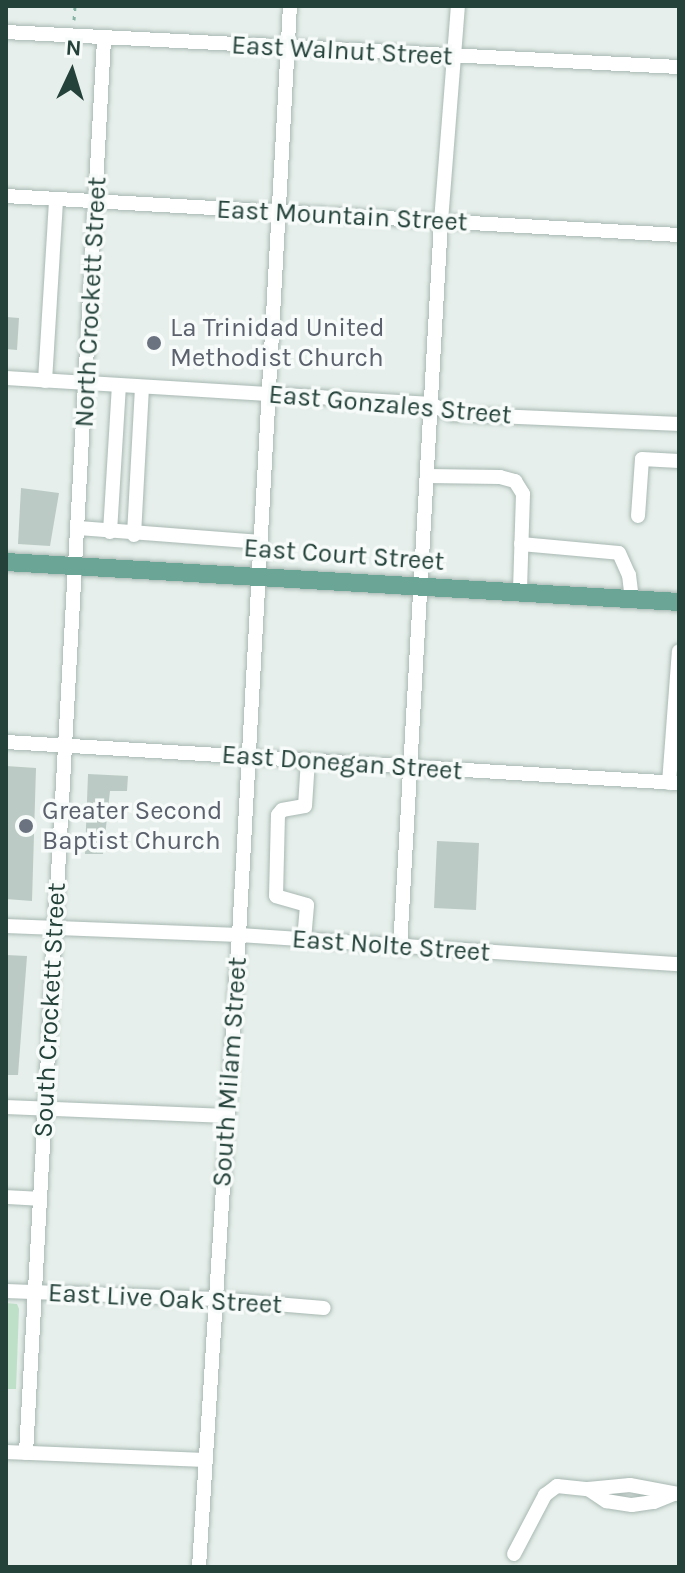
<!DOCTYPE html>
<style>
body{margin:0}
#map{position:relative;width:685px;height:1573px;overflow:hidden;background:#e6efeb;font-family:Karla,sans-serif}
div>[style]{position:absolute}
.green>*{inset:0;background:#bfe0c8}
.building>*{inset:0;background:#bbcac4}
.path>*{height:3px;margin-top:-1.5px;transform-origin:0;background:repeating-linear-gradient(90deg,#86b3a5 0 4px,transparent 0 10px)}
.roads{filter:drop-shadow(0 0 2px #a8b8b2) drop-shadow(0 0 2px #a8b8b2)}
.minor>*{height:14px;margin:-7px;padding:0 7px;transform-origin:7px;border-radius:7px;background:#fff}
.major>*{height:18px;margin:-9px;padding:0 9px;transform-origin:9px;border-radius:9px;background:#6aa596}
.dots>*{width:22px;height:22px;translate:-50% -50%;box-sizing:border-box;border:4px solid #f7fbf9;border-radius:50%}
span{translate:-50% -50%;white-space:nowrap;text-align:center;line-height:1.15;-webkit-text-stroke:7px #f7fbf9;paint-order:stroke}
.street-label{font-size:26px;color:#24423a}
.worship-label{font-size:26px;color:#5b616d}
.left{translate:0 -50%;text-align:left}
.frame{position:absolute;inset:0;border:8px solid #24423a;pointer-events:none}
.north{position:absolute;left:32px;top:32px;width:80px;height:80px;-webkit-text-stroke:6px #f7fbf9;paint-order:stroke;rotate:4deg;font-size:22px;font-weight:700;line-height:32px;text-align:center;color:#24423a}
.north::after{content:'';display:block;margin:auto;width:28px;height:36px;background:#24423a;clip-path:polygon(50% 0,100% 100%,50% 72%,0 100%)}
</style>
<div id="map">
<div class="green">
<i style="clip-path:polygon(6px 1303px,17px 1304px,19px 1309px,16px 1389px,6px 1389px)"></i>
</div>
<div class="building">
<i style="clip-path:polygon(6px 317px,19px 318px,17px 350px,6px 349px)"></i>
<i style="clip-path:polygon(21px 488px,59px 493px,50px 546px,18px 544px)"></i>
<i style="clip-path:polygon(6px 766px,36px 768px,32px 901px,6px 899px)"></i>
<i style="clip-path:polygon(88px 774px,128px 776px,127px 791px,110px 791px,103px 854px,85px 854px)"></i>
<i style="clip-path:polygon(437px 841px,479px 843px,476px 910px,434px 908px)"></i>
<i style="clip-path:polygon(6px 955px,27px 956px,18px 1075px,6px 1075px)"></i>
</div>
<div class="path">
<i style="left:74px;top:20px;width:14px;rotate:-86deg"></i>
</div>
<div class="roads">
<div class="minor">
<i style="left:6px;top:32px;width:674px;rotate:2.98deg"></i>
<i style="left:6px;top:196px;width:674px;rotate:3.32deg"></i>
<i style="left:6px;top:378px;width:426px;rotate:3.5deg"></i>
<i style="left:431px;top:404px;width:22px;rotate:27deg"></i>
<i style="left:451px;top:414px;width:228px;rotate:2.5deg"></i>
<i style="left:45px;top:381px;width:182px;rotate:-86.5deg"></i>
<i style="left:427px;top:476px;width:73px;rotate:0.8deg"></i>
<i style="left:500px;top:477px;width:16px;rotate:15deg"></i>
<i style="left:515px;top:481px;width:15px;rotate:58deg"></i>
<i style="left:523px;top:494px;width:98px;rotate:91.8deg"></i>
<i style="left:638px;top:516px;width:57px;rotate:-86deg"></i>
<i style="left:642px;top:459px;width:37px;rotate:3deg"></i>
<i style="left:79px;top:528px;width:182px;rotate:4.4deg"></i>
<i style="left:110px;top:532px;width:147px;rotate:-86.5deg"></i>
<i style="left:134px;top:535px;width:148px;rotate:-86.9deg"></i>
<i style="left:521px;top:544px;width:98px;rotate:5.2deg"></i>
<i style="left:619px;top:553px;width:24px;rotate:66deg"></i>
<i style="left:629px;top:575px;width:24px;rotate:83deg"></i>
<i style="left:6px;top:742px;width:674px;rotate:3.49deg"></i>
<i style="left:669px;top:783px;width:132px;rotate:-85.7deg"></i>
<i style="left:6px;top:926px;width:233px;rotate:2.2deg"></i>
<i style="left:239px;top:935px;width:441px;rotate:3.8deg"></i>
<i style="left:304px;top:940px;width:35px;rotate:-85deg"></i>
<i style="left:307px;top:905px;width:32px;rotate:-164deg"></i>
<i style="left:276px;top:896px;width:81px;rotate:-88.6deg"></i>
<i style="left:278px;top:815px;width:6px;rotate:-51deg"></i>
<i style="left:282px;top:810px;width:23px;rotate:-10deg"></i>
<i style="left:305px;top:806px;width:46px;rotate:-86.3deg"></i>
<i style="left:400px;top:948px;width:728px;rotate:-86.77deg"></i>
<i style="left:441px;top:221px;width:216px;rotate:-85.5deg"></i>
<i style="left:6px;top:1107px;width:221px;rotate:2.3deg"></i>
<i style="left:6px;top:1197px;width:34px;rotate:3deg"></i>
<i style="left:6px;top:1291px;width:210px;rotate:2.2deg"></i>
<i style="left:216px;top:1299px;width:108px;rotate:4.8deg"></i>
<i style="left:6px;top:1452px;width:199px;rotate:2.3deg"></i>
<i style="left:26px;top:1453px;width:1417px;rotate:-86.84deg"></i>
<i style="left:588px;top:1489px;width:22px;rotate:34deg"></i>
<i style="left:606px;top:1501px;width:26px;rotate:9deg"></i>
<i style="left:632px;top:1505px;width:22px;rotate:-8deg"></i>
<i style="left:654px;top:1502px;width:22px;rotate:-22deg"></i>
<i style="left:514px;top:1554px;width:67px;rotate:-62.3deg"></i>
<i style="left:545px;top:1495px;width:15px;rotate:-37deg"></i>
<i style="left:557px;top:1486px;width:31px;rotate:6deg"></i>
<i style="left:588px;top:1489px;width:42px;rotate:-5.4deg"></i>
<i style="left:630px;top:1485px;width:50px;rotate:10.4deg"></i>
<i style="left:199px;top:1567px;width:633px;rotate:-86.38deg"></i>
<i style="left:239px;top:935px;width:930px;rotate:-86.86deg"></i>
</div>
<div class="major">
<i style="left:6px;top:562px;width:674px;rotate:3.4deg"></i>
</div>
</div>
<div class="dots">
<i style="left:154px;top:343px;background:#6b7280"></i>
<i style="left:26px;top:826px;background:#6b7280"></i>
</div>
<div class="street-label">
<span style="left:342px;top:51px;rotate:3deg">East Walnut Street</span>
<span style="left:342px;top:216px;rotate:3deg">East Mountain Street</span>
<span style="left:91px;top:302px;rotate:-87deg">North Crockett Street</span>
<span style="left:390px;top:405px;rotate:5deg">East Gonzales Street</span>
<span style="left:344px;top:555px;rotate:4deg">East Court Street</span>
<span style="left:342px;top:763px;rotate:4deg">East Donegan Street</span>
<span style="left:391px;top:946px;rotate:4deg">East Nolte Street</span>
<span style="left:50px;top:1010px;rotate:-87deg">South Crockett Street</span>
<span style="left:230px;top:1072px;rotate:-86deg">South Milam Street</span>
<span style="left:165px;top:1299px;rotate:3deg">East Live Oak Street</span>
</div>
<div class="worship-label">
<span class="left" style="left:170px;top:343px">La Trinidad United<br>Methodist Church</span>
<span class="left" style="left:42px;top:826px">Greater Second<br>Baptist Church</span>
</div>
<div class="frame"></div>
<div class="north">N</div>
</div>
